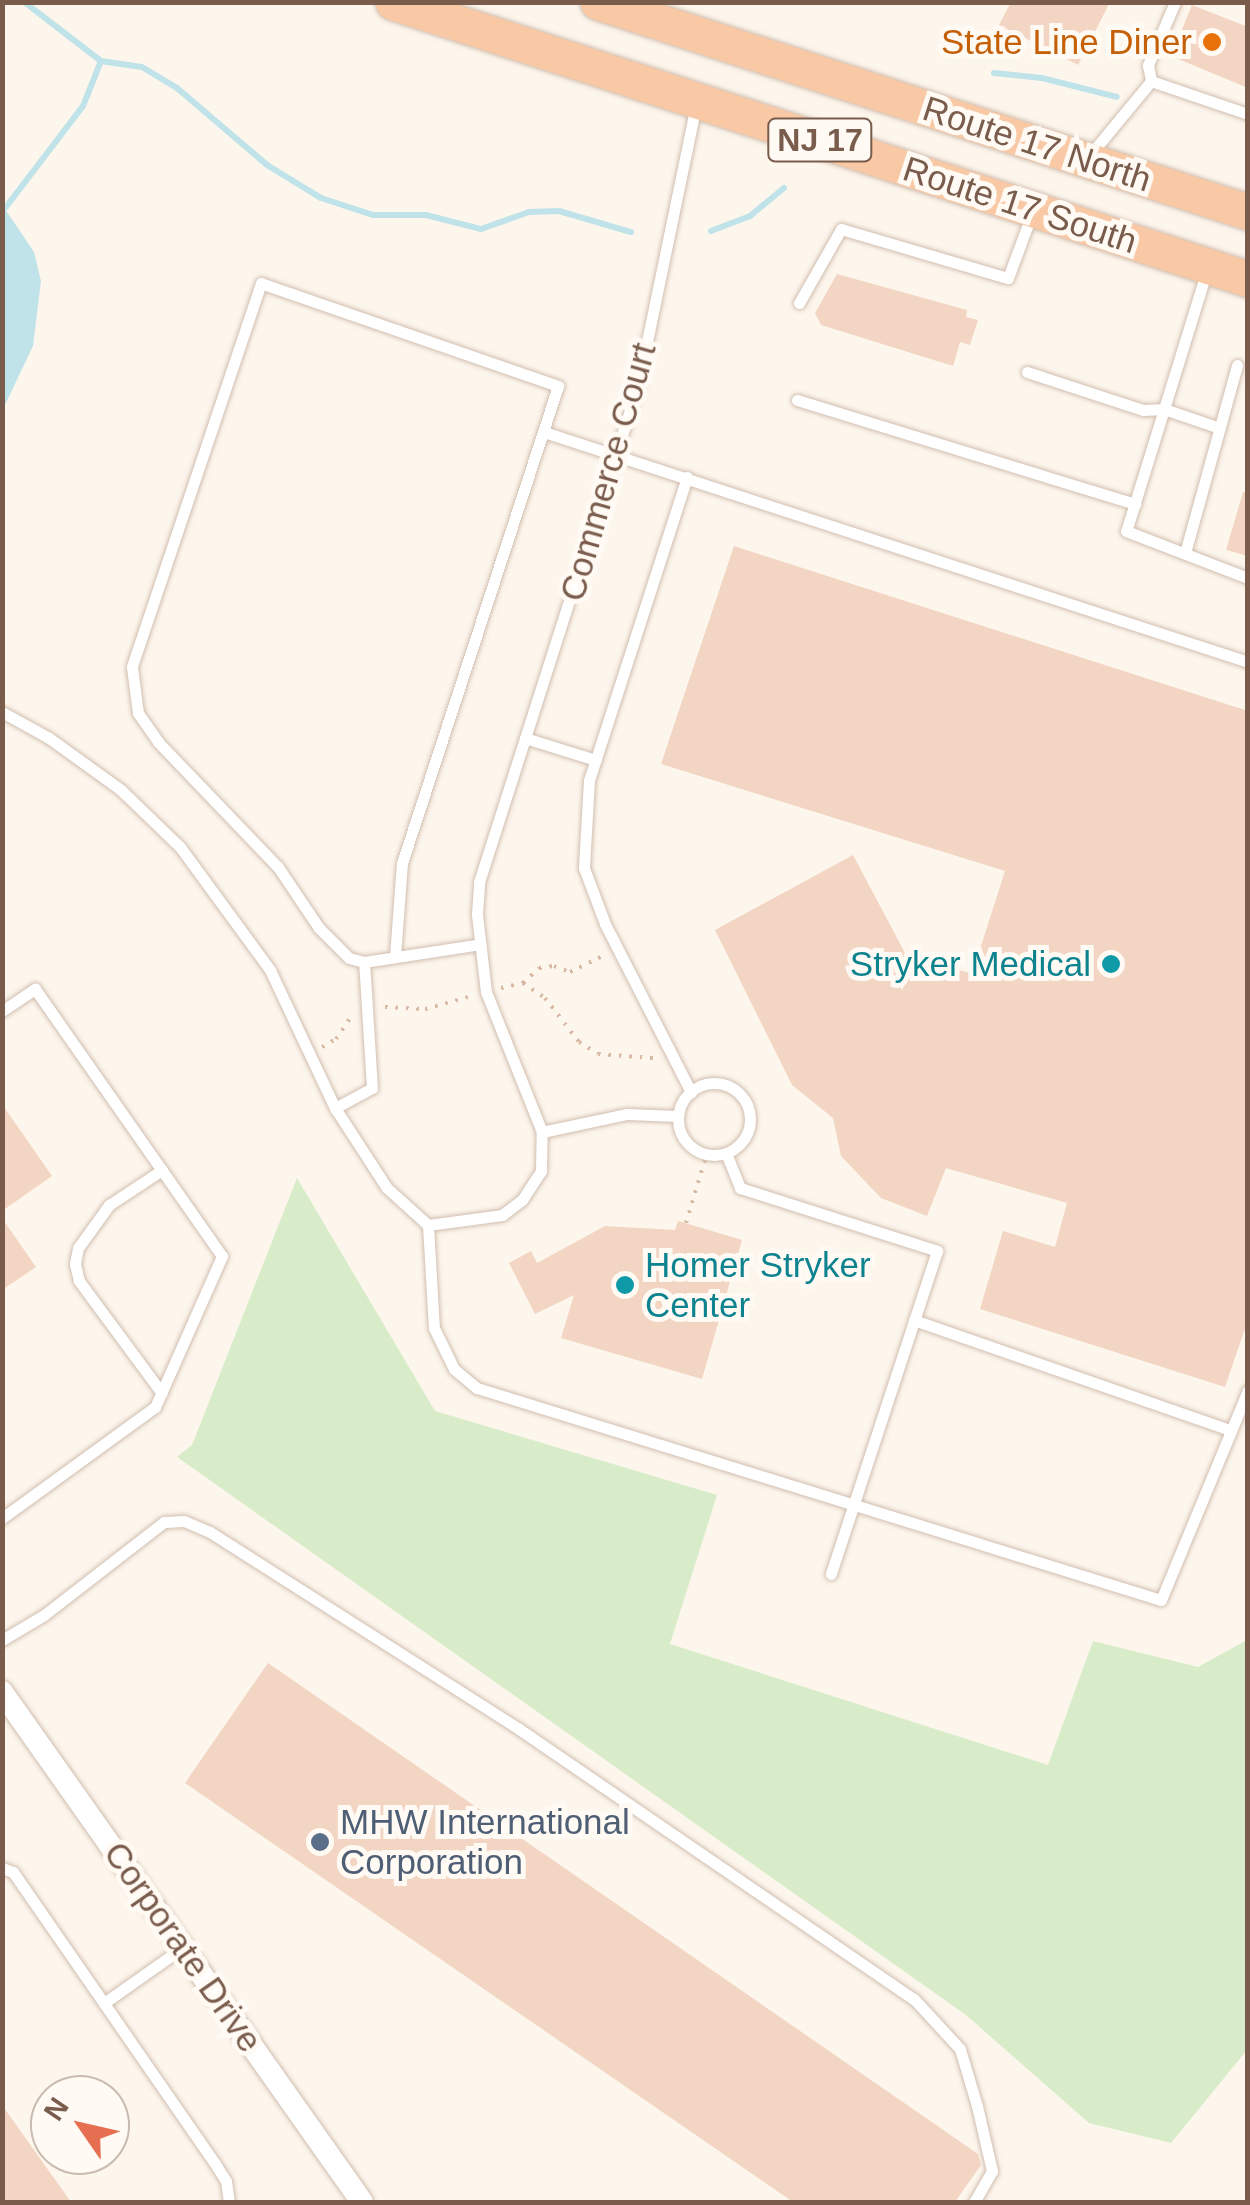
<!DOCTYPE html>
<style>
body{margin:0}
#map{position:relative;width:1250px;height:2205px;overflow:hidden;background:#fdf6ec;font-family:Arial,sans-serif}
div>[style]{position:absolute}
.green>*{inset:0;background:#d8ecc9}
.water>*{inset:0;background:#bfe3e8}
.stream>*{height:6px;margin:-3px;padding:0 3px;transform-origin:3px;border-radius:3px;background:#bfe3e8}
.building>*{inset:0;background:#f3d5c3}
.path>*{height:4px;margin-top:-2px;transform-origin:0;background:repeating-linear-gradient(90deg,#d9b8a5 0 2.5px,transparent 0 10.5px)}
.roads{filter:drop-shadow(0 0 2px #d1beb0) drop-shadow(0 0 2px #d1beb0)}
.service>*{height:11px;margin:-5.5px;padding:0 5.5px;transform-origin:5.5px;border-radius:5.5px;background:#fff}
.service>.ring{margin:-5.5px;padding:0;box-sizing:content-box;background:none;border:11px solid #fff;border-radius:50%}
.minor>*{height:22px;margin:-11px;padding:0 11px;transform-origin:11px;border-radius:11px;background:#fff}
.trunk>*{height:35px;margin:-17.5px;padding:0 17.5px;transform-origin:17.5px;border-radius:17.5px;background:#f9c8a4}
.dots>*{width:28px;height:28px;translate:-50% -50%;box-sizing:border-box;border:5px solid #fffaf3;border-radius:50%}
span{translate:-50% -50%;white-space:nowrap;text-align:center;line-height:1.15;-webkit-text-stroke:10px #fffaf3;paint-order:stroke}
.shield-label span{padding:2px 8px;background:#fffaf3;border:2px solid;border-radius:8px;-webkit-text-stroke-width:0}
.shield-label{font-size:32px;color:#7a5c4d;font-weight:700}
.food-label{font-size:35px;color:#c56008}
.right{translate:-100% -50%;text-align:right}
.street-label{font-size:35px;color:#7a5c4d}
.culture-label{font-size:35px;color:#0d838f}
.left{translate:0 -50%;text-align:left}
.service-label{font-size:35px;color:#4e5e75}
.frame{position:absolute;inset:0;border:5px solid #7a5c4d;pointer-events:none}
.north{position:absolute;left:30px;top:2075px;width:100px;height:100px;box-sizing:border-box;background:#fffaf3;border:2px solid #cabbb1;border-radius:50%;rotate:304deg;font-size:28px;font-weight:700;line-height:40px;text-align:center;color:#7a5c4d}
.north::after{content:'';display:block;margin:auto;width:35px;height:45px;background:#e76f51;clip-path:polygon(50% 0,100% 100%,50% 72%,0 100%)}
</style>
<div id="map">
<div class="green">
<i style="clip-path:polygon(297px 1178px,435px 1411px,717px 1495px,670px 1644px,1048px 1765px,1093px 1641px,1198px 1667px,1247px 1640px,1247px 2050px,1171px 2143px,1089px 2123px,966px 2015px,177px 1457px,192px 1445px)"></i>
</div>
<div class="water">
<i style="clip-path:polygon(3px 206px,34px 252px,41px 281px,33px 346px,3px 409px)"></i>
</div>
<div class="stream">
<i style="left:101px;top:61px;width:41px;rotate:8.3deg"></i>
<i style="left:142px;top:67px;width:41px;rotate:31deg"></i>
<i style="left:177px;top:88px;width:118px;rotate:40.5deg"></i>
<i style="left:267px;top:165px;width:63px;rotate:31.4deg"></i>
<i style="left:321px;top:198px;width:55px;rotate:18.1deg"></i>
<i style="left:373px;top:215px;width:53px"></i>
<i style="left:426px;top:215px;width:57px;rotate:14.3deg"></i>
<i style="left:481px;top:229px;width:51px;rotate:-19.5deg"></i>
<i style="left:529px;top:212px;width:30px;rotate:-2deg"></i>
<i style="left:559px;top:211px;width:75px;rotate:16.3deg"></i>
<i style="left:994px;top:73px;width:48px;rotate:5.9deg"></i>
<i style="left:1042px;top:78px;width:77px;rotate:14.2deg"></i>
<i style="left:6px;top:207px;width:127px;rotate:-52.7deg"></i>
<i style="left:83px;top:106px;width:48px;rotate:-68.2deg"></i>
<i style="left:101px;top:61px;width:97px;rotate:-142.5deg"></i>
<i style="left:711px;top:231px;width:42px;rotate:-21deg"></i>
<i style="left:750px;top:216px;width:44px;rotate:-39.5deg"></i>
</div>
<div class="building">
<i style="clip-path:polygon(1011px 2px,1110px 2px,1078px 65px,999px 25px)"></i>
<i style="clip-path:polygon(1192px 5px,1248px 27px,1248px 88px,1171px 56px)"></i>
<i style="clip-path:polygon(837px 274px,967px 310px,966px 317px,978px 320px,970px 345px,960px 342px,953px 366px,821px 325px,815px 313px)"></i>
<i style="clip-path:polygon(1243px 492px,1248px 493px,1248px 556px,1226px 550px)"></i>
<i style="clip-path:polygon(734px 546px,1248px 711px,1248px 1320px,1225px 1387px,980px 1309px,1003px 1231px,1055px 1247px,1067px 1203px,946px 1168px,927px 1216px,881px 1198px,841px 1156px,833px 1118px,792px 1085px,715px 930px,853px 855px,905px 953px,972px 974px,1005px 871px,661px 764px)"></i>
<i style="clip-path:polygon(2px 1104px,52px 1176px,2px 1211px)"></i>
<i style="clip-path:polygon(2px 1218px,36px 1267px,2px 1290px)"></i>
<i style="clip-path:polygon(678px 1221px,742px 1240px,702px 1379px,561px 1338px,574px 1295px,535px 1314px,509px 1263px,531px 1251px,537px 1263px,605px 1226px,675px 1230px)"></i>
<i style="clip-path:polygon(268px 1663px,978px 2154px,981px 2165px,955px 2202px,793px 2202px,185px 1783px)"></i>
<i style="clip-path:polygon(2px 2105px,71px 2202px,2px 2202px)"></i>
</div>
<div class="path">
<i style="left:523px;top:983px;width:27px;rotate:34deg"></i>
<i style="left:545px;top:998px;width:56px;rotate:52.3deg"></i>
<i style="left:579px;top:1042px;width:22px;rotate:32deg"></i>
<i style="left:598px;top:1054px;width:55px;rotate:4.2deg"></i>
<i style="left:501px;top:988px;width:23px;rotate:-13deg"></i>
<i style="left:523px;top:983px;width:22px;rotate:-43deg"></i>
<i style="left:539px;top:968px;width:15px;rotate:-8deg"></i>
<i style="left:554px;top:966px;width:17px;rotate:21deg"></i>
<i style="left:570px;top:972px;width:39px;rotate:-26deg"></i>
<i style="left:385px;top:1007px;width:40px;rotate:2.9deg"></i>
<i style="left:425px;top:1009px;width:45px;rotate:-15.6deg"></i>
<i style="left:322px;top:1047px;width:16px;rotate:-30deg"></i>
<i style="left:336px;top:1039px;width:29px;rotate:-56deg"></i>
<i style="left:686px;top:1223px;width:73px;rotate:-73.3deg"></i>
</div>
<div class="roads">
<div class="service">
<i style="left:1175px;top:2px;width:69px;rotate:113.2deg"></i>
<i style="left:1148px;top:65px;width:16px;rotate:79deg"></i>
<i style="left:1151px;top:81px;width:102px;rotate:18.8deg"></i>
<i style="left:1090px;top:155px;width:96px;rotate:-50.5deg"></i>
<i style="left:1207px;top:270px;width:273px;rotate:107.2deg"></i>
<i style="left:1126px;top:531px;width:131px;rotate:21.1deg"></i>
<i style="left:799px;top:303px;width:85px;rotate:-60.4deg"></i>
<i style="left:841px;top:229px;width:174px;rotate:16.4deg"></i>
<i style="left:1008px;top:278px;width:69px;rotate:-69.7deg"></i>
<i style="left:1027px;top:372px;width:122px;rotate:18.1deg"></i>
<i style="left:1143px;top:410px;width:21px;rotate:-3deg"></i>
<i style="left:1164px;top:409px;width:59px;rotate:18.7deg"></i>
<i style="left:797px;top:400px;width:354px;rotate:17.1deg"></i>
<i style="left:544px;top:432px;width:741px;rotate:18.09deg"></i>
<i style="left:687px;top:477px;width:318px;rotate:107.9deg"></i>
<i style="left:589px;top:780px;width:88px;rotate:93.3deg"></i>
<i style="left:584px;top:868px;width:60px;rotate:69.4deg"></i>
<i style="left:605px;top:924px;width:189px;rotate:62.9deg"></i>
<i style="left:1185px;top:553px;width:195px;rotate:-74.5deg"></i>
<i style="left:2px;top:712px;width:54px;rotate:29deg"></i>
<i style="left:49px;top:738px;width:89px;rotate:35.8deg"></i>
<i style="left:121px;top:790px;width:82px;rotate:44deg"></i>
<i style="left:180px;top:847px;width:152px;rotate:53.8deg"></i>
<i style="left:270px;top:970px;width:153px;rotate:64.8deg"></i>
<i style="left:335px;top:1108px;width:95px;rotate:57deg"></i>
<i style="left:387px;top:1188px;width:55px;rotate:42.1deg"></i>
<i style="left:428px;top:1225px;width:75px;rotate:-7.7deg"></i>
<i style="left:502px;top:1215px;width:25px;rotate:-37deg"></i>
<i style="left:522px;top:1200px;width:35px;rotate:-57deg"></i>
<i style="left:541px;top:1171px;width:39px;rotate:-89deg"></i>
<i style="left:542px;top:1132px;width:151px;rotate:-111.8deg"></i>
<i style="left:486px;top:992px;width:79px;rotate:-96.6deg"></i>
<i style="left:477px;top:914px;width:32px;rotate:-86deg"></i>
<i style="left:479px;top:882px;width:522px;rotate:-72.26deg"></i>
<i style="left:638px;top:385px;width:286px;rotate:-78.3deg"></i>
<i style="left:525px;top:738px;width:74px;rotate:17.2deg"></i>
<i style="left:395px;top:956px;width:93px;rotate:-85.7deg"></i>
<i style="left:402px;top:863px;width:502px;rotate:-71.89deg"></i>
<i style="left:558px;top:386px;width:314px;rotate:-160.9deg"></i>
<i style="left:261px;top:283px;width:405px;rotate:108.6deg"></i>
<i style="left:132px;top:667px;width:46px;rotate:82.6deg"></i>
<i style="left:138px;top:713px;width:35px;rotate:55deg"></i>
<i style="left:158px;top:742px;width:173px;rotate:46.2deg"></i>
<i style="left:278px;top:867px;width:73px;rotate:56.1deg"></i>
<i style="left:319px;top:928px;width:42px;rotate:45deg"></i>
<i style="left:349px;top:958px;width:16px;rotate:15deg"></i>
<i style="left:364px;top:962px;width:118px;rotate:-8.7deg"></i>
<i style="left:2px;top:1011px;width:40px;rotate:-34deg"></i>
<i style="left:35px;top:989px;width:326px;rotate:55deg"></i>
<i style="left:222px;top:1256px;width:165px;rotate:113.9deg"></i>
<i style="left:155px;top:1407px;width:189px;rotate:144deg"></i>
<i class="ring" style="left:678px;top:1083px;width:61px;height:61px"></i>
<i style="left:335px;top:1108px;width:42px;rotate:-28.4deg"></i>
<i style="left:372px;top:1088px;width:126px;rotate:-93.6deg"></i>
<i style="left:542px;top:1132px;width:87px;rotate:-12deg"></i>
<i style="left:627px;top:1114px;width:51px;rotate:2.2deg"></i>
<i style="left:726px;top:1153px;width:38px;rotate:68deg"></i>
<i style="left:740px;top:1188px;width:207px;rotate:17.7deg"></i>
<i style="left:937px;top:1251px;width:340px;rotate:108.2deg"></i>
<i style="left:162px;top:1170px;width:64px;rotate:146.6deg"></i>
<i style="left:109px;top:1205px;width:53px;rotate:125.8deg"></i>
<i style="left:78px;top:1248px;width:16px;rotate:101deg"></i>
<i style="left:75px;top:1264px;width:17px;rotate:77deg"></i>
<i style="left:79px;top:1281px;width:139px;rotate:53.5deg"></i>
<i style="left:428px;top:1225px;width:103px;rotate:86.7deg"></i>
<i style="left:434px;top:1328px;width:46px;rotate:64deg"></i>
<i style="left:454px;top:1369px;width:30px;rotate:40deg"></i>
<i style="left:477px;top:1388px;width:716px;rotate:17.22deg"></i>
<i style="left:1161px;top:1600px;width:227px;rotate:-67.5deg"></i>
<i style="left:914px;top:1320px;width:334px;rotate:19.2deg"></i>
<i style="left:2px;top:1640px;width:49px;rotate:-30.8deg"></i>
<i style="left:44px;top:1615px;width:152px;rotate:-37.8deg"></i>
<i style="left:164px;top:1522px;width:20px;rotate:-3deg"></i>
<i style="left:184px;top:1521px;width:28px;rotate:23deg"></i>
<i style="left:210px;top:1532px;width:366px;rotate:32.5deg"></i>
<i style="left:519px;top:1729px;width:478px;rotate:34.4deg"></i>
<i style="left:914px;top:1999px;width:68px;rotate:47.4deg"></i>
<i style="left:960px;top:2049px;width:59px;rotate:73.4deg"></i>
<i style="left:977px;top:2106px;width:67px;rotate:77deg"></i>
<i style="left:992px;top:2171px;width:36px;rotate:120deg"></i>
<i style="left:2px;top:1868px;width:12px;rotate:20deg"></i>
<i style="left:13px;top:1872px;width:353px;rotate:55.3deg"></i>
<i style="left:214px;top:2162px;width:22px;rotate:58deg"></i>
<i style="left:226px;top:2181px;width:21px;rotate:82deg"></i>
<i style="left:104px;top:2003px;width:95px;rotate:-35.2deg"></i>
</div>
<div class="minor">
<i style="left:2px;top:1692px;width:624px;rotate:54.78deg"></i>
</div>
<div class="trunk">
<i style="left:393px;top:2px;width:899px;rotate:17.95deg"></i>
<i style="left:598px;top:2px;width:683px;rotate:17.9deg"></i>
</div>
</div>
<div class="dots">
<i style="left:1212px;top:42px;background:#e8710a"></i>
<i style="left:1111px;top:964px;background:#0f9aa8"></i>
<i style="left:625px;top:1285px;background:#0f9aa8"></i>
<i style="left:320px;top:1842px;background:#5c6f8a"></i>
</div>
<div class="shield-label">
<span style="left:820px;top:140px">NJ 17</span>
</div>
<div class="food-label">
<span class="right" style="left:1192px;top:42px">State Line Diner</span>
</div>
<div class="street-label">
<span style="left:1037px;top:144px;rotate:18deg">Route 17 North</span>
<span style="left:1020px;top:205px;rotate:18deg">Route 17 South</span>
<span style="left:608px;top:472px;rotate:-74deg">Commerce Court</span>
<span style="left:183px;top:1947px;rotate:55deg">Corporate Drive</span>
</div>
<div class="culture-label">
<span class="right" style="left:1091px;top:964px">Stryker Medical</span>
<span class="left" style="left:645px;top:1285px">Homer Stryker<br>Center</span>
</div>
<div class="service-label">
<span class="left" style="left:340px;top:1842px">MHW International<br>Corporation</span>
</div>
<div class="frame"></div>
<div class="north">N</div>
</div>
